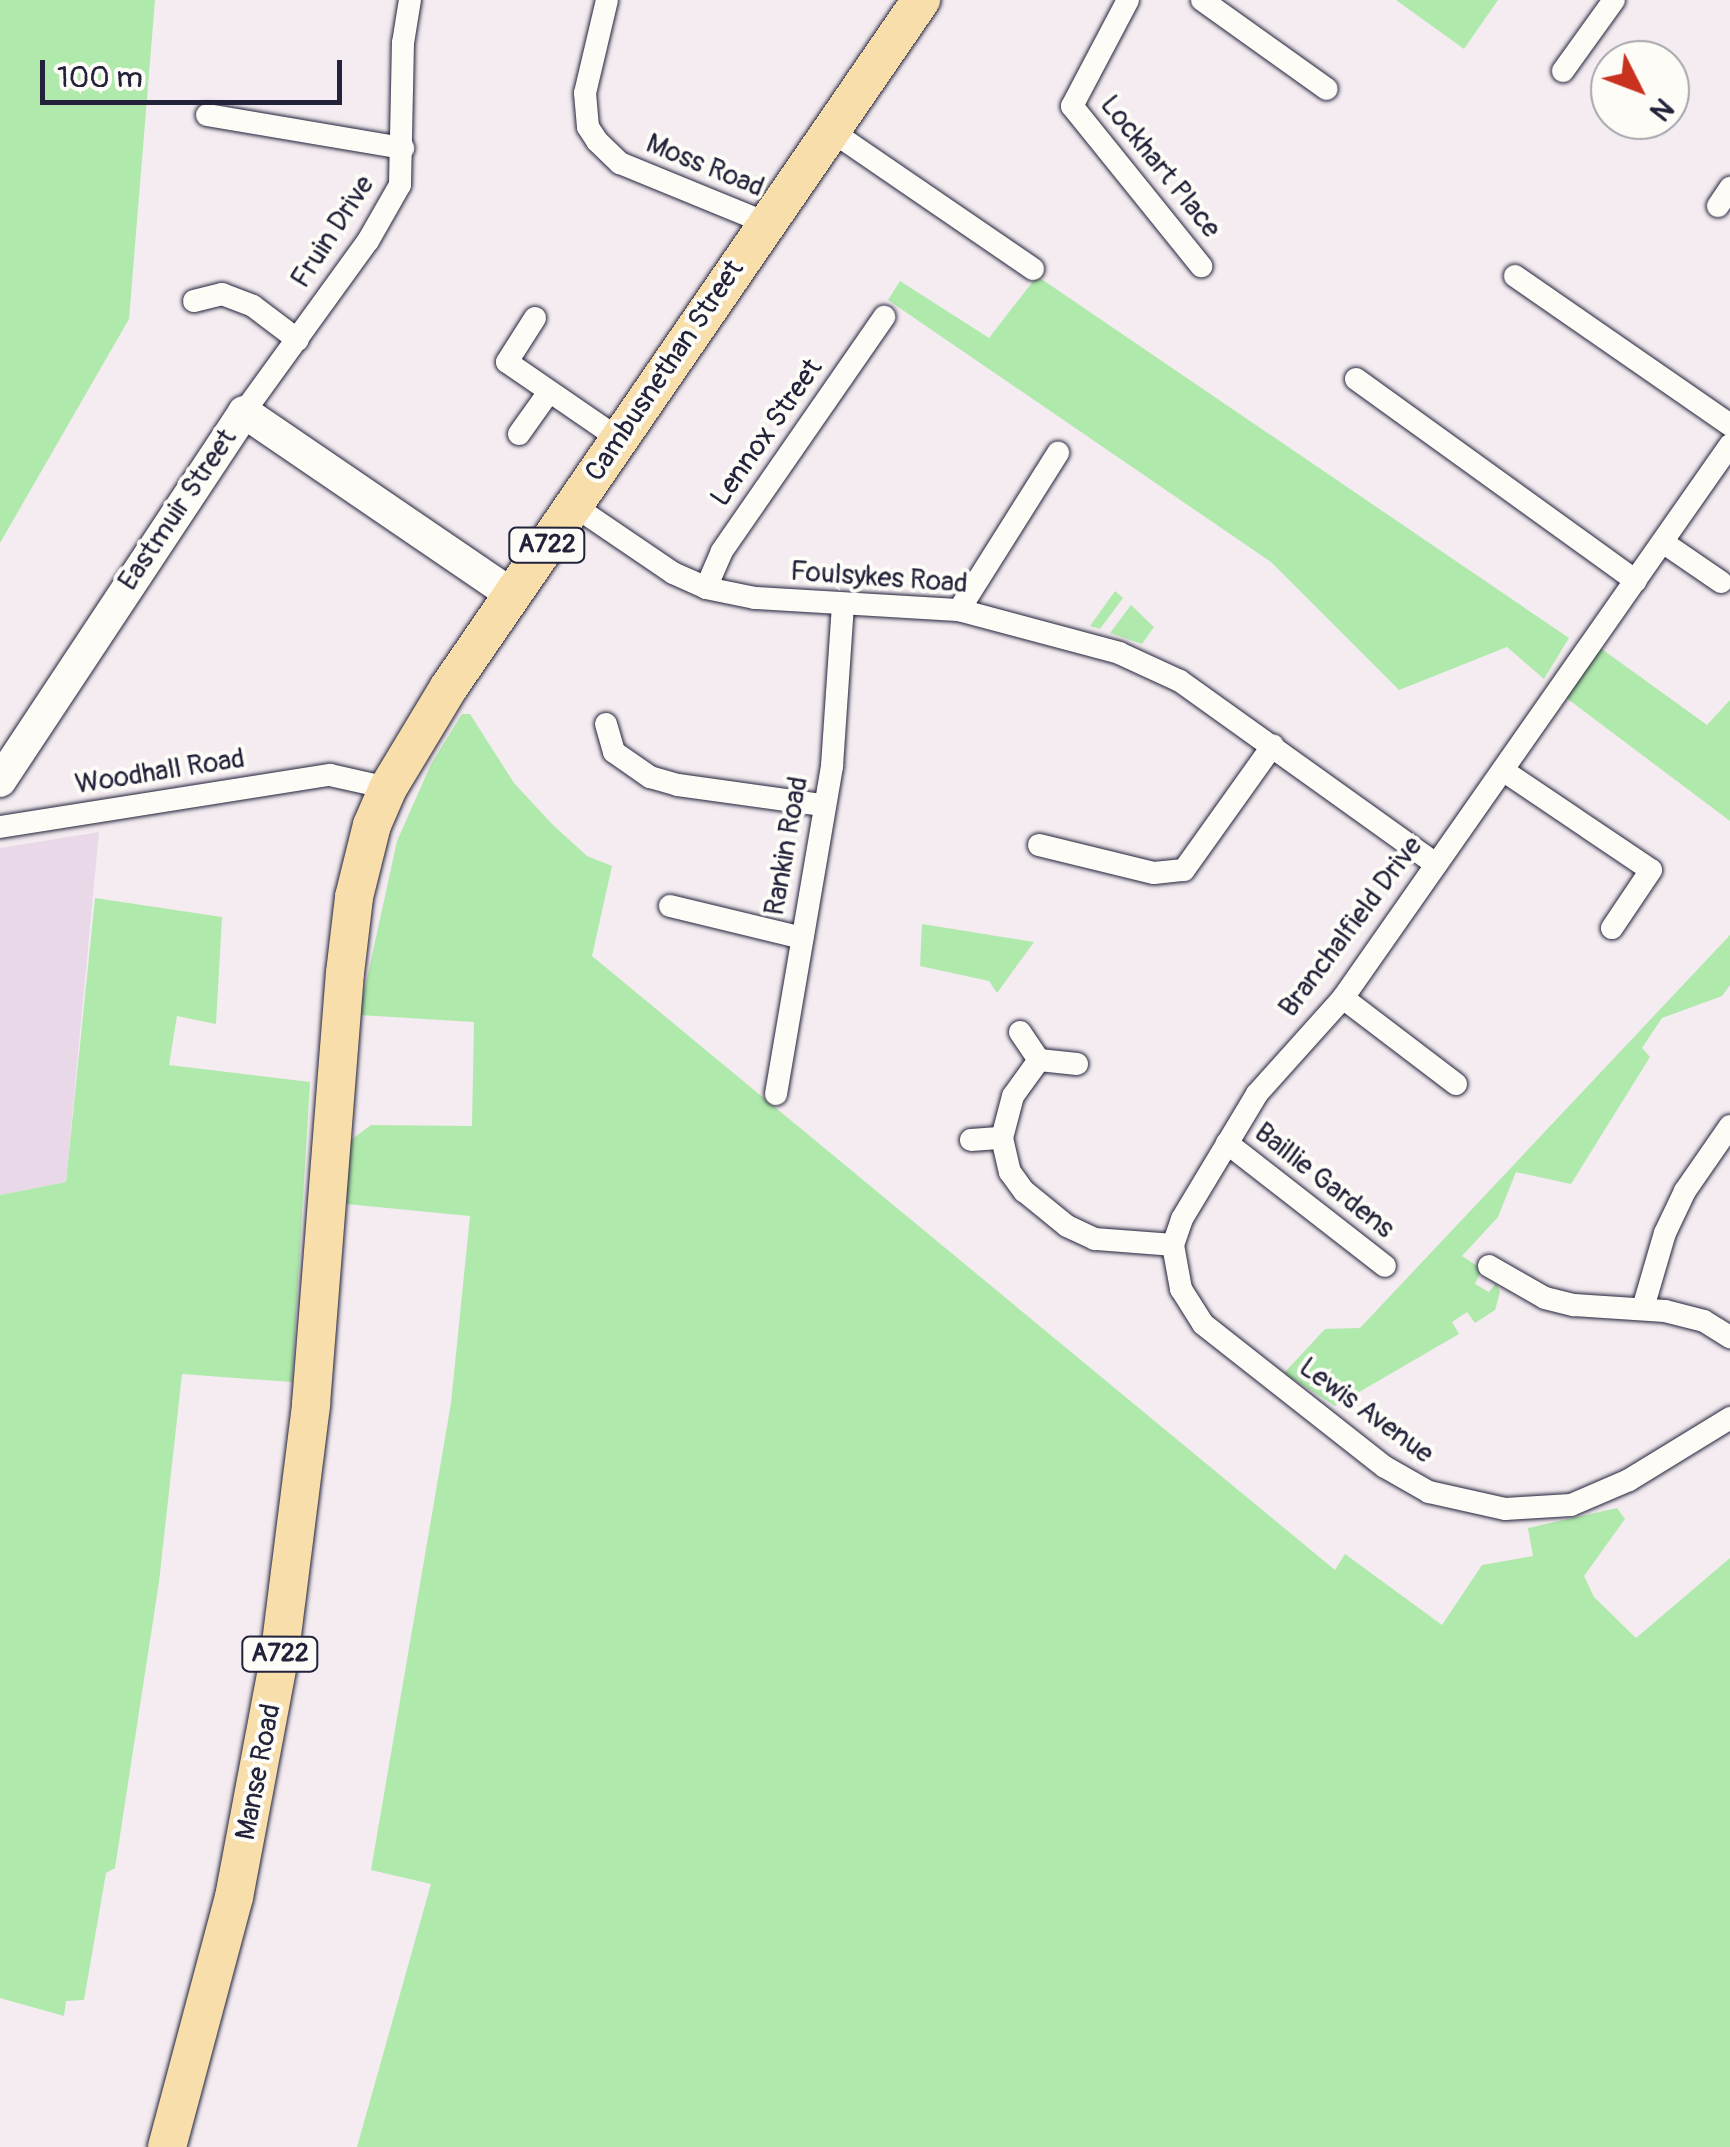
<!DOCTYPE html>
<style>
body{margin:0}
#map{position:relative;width:1730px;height:2147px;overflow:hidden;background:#f4ecf0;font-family:Pangolin,sans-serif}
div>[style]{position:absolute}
.built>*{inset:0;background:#e9d9e8}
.green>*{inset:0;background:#b0e9ac}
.roads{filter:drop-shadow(0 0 2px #22223b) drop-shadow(0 0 2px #22223b)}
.street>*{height:22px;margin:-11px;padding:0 11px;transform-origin:11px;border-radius:11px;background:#fdfcf7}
.secondary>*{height:32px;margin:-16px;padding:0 16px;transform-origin:16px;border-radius:16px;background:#fdfcf7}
.primary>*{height:38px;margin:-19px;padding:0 19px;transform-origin:19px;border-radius:19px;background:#f8deab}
span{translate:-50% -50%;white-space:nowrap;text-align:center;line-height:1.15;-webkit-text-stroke:8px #fdfcf7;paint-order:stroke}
.shield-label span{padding:2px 8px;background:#fdfcf7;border:2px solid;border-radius:8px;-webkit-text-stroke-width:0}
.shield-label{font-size:25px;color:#22223b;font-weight:700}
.street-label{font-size:28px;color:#22223b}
.north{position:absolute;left:1590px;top:40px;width:100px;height:100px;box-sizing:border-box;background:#fdfcf7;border:2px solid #a5a5ac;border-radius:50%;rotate:132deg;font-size:28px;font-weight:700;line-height:40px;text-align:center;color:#22223b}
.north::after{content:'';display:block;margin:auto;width:35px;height:45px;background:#c8321e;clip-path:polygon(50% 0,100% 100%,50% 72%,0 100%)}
.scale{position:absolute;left:40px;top:60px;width:302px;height:45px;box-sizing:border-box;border:5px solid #22223b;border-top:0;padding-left:12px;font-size:30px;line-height:35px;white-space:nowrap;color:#22223b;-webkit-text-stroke:8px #fdfcf7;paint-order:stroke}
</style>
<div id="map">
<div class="built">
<i style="clip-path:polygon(99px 832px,66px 1182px,0 1195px,0 848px)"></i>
</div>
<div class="green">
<i style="clip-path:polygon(0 0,155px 0,129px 319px,0 543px)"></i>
<i style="clip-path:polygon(1396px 0,1498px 0,1464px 49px)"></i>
<i style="clip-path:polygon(1037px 276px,1569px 638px,1544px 679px,1507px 647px,1399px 690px,1271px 562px,888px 300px,900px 281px,989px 338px)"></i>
<i style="clip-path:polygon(1115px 591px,1123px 598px,1100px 629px,1090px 626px)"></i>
<i style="clip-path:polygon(1131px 605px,1154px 627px,1142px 644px,1110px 633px)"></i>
<i style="clip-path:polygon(1599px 647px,1707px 725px,1730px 700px,1730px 821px,1565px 697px)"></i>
<i style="clip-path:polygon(462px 714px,470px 714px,514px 783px,552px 824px,587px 856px,612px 866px,592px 956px,1335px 1570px,1345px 1554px,1442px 1625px,1482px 1565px,1533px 1556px,1528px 1528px,1617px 1508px,1625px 1519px,1584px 1576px,1594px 1597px,1636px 1638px,1730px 1558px,1730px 2147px,357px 2147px,431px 1884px,371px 1870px,451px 1403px,470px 1216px,346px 1204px,351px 1140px,371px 1125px,472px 1126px,474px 1022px,359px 1015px,397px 841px,431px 764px)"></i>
<i style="clip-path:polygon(95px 898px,222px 917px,216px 1024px,177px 1016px,169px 1065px,310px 1082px,292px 1382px,182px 1374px,159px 1582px,115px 1868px,106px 1873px,84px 2000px,66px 2001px,64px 2016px,0 1998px,0 1195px,66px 1182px)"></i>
<i style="clip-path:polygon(922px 924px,1034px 942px,997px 993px,989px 981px,920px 966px)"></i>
<i style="clip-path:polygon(1730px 935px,1730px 985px,1722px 996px,1662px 1018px,1642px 1048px,1650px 1057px,1571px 1184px,1516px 1172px,1498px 1217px,1462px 1256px,1482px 1269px,1475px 1284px,1489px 1292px,1496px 1283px,1500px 1292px,1495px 1310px,1475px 1323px,1467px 1312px,1452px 1322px,1459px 1334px,1335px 1406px,1284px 1373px,1325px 1329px,1360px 1328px)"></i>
</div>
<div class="roads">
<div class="street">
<i style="left:607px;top:0;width:96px;rotate:103.3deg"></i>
<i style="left:585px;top:93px;width:34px;rotate:85deg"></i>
<i style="left:588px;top:127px;width:17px;rotate:57deg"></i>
<i style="left:597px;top:141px;width:32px;rotate:44deg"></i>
<i style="left:620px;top:163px;width:158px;rotate:22.3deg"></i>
<i style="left:1128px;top:0;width:120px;rotate:117.8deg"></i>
<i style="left:1072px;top:106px;width:206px;rotate:51.1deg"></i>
<i style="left:1202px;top:0;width:153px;rotate:35.5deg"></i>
<i style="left:1563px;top:71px;width:87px;rotate:-54.3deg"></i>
<i style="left:207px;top:115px;width:199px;rotate:9.6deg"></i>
<i style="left:830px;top:130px;width:246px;rotate:34.4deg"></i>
<i style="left:1718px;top:206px;width:22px;rotate:-56deg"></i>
<i style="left:1515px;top:276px;width:262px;rotate:34.7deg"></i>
<i style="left:194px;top:301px;width:29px;rotate:-14deg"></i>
<i style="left:222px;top:294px;width:33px;rotate:21deg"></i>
<i style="left:253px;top:306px;width:56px;rotate:37.1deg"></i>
<i style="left:535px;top:318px;width:52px;rotate:122.5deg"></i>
<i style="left:507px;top:362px;width:136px;rotate:34.5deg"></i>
<i style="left:1356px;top:379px;width:345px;rotate:35.8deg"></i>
<i style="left:244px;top:412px;width:211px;rotate:-54.1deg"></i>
<i style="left:368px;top:241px;width:64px;rotate:-60.3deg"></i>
<i style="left:400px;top:185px;width:142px;rotate:-88.8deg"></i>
<i style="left:403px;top:43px;width:44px;rotate:-80.8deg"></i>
<i style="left:519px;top:434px;width:52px;rotate:-54.5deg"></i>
<i style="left:1730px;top:445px;width:675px;rotate:124.99deg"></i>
<i style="left:1343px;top:998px;width:129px;rotate:131.9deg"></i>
<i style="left:1257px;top:1094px;width:146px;rotate:121deg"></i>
<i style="left:1182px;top:1219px;width:28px;rotate:109deg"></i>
<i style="left:1173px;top:1245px;width:45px;rotate:79.7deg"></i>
<i style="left:1181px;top:1289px;width:41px;rotate:57.8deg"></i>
<i style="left:1203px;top:1324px;width:231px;rotate:38.2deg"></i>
<i style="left:1385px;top:1467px;width:51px;rotate:29.6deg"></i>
<i style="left:1429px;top:1492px;width:78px;rotate:12.6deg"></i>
<i style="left:1505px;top:1509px;width:66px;rotate:-3.5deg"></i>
<i style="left:1571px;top:1505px;width:63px;rotate:-23.3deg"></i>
<i style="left:1629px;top:1480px;width:119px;rotate:-31.5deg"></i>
<i style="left:573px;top:505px;width:121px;rotate:34.2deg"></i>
<i style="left:673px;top:573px;width:36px;rotate:24deg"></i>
<i style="left:706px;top:588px;width:50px;rotate:11.5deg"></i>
<i style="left:755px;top:598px;width:204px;rotate:3.4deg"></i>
<i style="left:959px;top:610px;width:166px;rotate:15deg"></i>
<i style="left:1119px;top:653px;width:67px;rotate:24.7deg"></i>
<i style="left:1180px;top:681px;width:315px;rotate:35.6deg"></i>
<i style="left:1664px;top:543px;width:69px;rotate:34.4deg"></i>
<i style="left:706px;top:588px;width:40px;rotate:-66.6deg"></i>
<i style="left:722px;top:551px;width:285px;rotate:-55.3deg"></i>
<i style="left:959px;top:610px;width:186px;rotate:-57.8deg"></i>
<i style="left:606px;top:724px;width:29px;rotate:74deg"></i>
<i style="left:614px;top:752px;width:44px;rotate:34.8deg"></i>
<i style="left:650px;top:777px;width:29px;rotate:16deg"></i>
<i style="left:678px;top:785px;width:146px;rotate:7.9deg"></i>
<i style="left:1504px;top:771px;width:177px;rotate:34deg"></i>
<i style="left:1651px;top:870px;width:70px;rotate:123.9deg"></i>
<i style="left:0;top:827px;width:334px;rotate:-9deg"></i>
<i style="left:330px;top:775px;width:59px;rotate:12.6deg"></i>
<i style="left:1039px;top:845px;width:118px;rotate:13.7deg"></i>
<i style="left:1154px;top:873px;width:30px;rotate:-6deg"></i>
<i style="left:1184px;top:870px;width:153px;rotate:-54.5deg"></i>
<i style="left:670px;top:906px;width:136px;rotate:13.6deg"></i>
<i style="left:1343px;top:998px;width:142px;rotate:37.3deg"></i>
<i style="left:1020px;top:1032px;width:34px;rotate:56deg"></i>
<i style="left:1077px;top:1064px;width:38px;rotate:-174deg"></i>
<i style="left:1039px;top:1060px;width:44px;rotate:125.8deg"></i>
<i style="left:1013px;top:1096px;width:43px;rotate:104.7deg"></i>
<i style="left:1002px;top:1138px;width:35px;rotate:77deg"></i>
<i style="left:1010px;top:1172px;width:24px;rotate:54deg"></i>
<i style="left:1024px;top:1191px;width:55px;rotate:39.1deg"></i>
<i style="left:1067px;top:1226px;width:31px;rotate:25deg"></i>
<i style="left:1095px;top:1239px;width:78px;rotate:4.4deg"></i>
<i style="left:776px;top:1094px;width:333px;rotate:-80.3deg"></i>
<i style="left:832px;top:766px;width:160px;rotate:-86.1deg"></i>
<i style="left:971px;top:1140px;width:31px;rotate:-4deg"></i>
<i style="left:1227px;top:1143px;width:200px;rotate:37.9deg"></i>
<i style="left:1489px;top:1266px;width:64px;rotate:29.7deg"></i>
<i style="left:1545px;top:1298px;width:30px;rotate:14deg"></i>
<i style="left:1574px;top:1305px;width:91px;rotate:3.8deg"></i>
<i style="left:1665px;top:1311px;width:40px;rotate:14.4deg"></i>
<i style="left:1704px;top:1321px;width:31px;rotate:32deg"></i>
<i style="left:1643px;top:1308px;width:78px;rotate:-73.7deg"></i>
<i style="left:1665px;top:1233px;width:47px;rotate:-64.5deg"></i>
<i style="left:1685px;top:1191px;width:79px;rotate:-55.3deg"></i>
</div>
<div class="secondary">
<i style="left:0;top:781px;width:442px;rotate:-56.5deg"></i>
<i style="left:244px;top:412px;width:327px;rotate:34.3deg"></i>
</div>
<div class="primary">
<i style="left:167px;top:2147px;width:259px;rotate:-75deg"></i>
<i style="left:234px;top:1897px;width:242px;rotate:-79.3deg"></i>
<i style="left:279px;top:1659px;width:257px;rotate:-82.8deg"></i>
<i style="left:311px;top:1404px;width:432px;rotate:-85.5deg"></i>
<i style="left:345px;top:973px;width:77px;rotate:-83.2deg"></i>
<i style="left:354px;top:897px;width:74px;rotate:-76deg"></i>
<i style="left:372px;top:825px;width:40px;rotate:-66.6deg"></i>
<i style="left:388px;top:788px;width:118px;rotate:-58.9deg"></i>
<i style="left:449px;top:687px;width:834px;rotate:-55.51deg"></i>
</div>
</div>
<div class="shield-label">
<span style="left:547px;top:545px">A722</span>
<span style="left:280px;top:1654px">A722</span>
</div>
<div class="street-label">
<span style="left:705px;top:166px;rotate:22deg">Moss Road</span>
<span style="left:1160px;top:167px;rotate:51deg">Lockhart Place</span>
<span style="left:333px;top:232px;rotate:-57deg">Fruin Drive</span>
<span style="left:665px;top:371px;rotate:-56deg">Cambusnethan Street</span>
<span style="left:767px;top:433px;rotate:-55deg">Lennox Street</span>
<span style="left:178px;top:510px;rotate:-56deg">Eastmuir Street</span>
<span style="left:879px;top:578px;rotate:4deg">Foulsykes Road</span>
<span style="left:160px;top:772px;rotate:-9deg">Woodhall Road</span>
<span style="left:787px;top:846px;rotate:-80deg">Rankin Road</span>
<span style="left:1351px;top:927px;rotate:-53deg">Branchalfield Drive</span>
<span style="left:1324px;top:1181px;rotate:38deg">Baillie Gardens</span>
<span style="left:1366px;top:1411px;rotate:36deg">Lewis Avenue</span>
<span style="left:259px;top:1772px;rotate:-79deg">Manse Road</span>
</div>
<div class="north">N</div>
<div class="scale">100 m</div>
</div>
